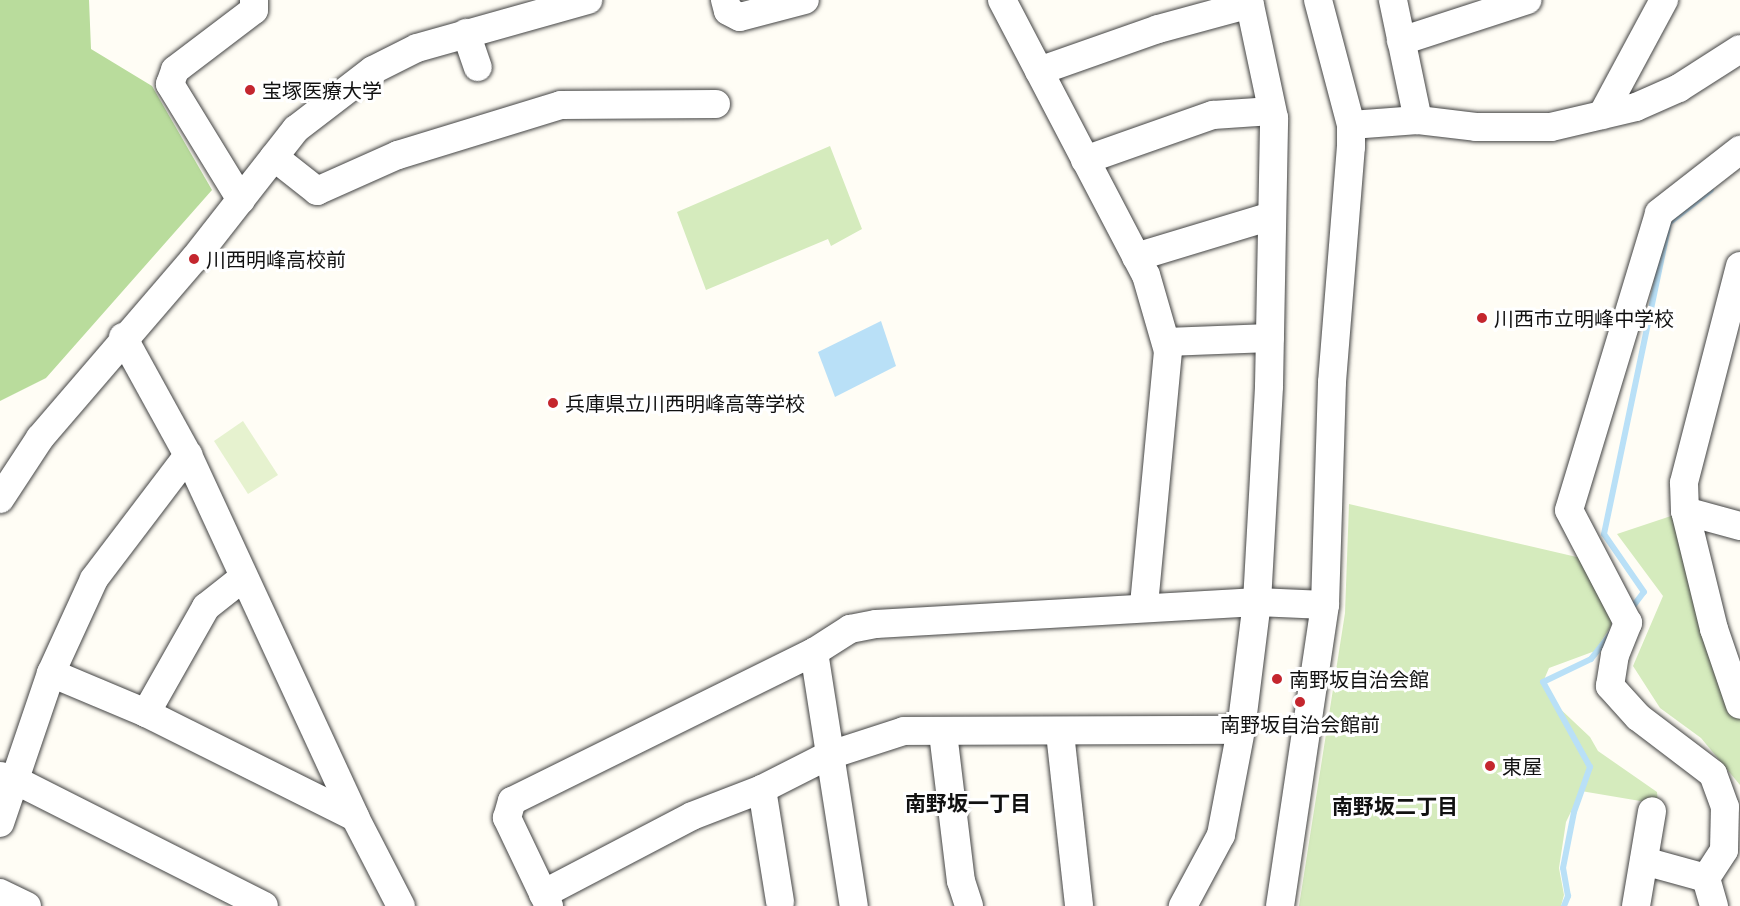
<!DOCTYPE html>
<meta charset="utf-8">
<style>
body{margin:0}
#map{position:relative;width:1740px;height:906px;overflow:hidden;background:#fffdf5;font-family:"Noto Serif","Noto Sans JP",serif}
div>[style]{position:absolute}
.green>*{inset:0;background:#d5ebbd}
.forest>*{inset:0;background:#b9dc9c}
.pitch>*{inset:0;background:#e6f2cf}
.water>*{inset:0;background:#b9e0f7}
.stream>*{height:6px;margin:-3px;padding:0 3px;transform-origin:3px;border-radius:3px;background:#b9e0f7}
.roads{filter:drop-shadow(0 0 2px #444) drop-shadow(0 0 2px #444)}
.minor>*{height:28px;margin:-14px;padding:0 14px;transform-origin:14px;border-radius:14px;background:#fff}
.dots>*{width:16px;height:16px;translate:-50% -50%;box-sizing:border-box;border:3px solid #fff;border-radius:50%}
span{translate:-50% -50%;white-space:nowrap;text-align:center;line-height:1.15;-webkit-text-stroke:6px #fff;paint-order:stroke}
.poi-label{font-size:20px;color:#111}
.left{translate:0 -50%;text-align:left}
.neighbourhood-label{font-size:21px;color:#111;font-weight:700}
</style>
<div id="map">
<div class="green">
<i style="clip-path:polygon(830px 146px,862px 229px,831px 246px,828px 239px,706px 290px,677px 212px)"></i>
<i style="clip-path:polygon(1349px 504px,1581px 558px,1611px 609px,1611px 626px,1595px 651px,1549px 668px,1543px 682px,1555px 704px,1590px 737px,1598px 751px,1657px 792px,1658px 804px,1581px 791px,1566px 822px,1559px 868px,1564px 895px,1561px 906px,1299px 906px,1345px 613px)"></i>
<i style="clip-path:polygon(1677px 514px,1740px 712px,1740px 785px,1701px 738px,1660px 708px,1633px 666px,1663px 596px,1617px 534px)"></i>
</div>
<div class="forest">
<i style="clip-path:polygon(0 0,89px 0,91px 49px,152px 86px,212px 190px,46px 378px,0 401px)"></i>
</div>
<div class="pitch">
<i style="clip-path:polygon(243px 421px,278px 475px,248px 494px,214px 441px)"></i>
</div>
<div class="water">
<i style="clip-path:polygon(881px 321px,896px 366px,835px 397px,818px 352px)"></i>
</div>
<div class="stream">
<i style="left:1631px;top:609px;width:21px;rotate:-53deg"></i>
<i style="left:1644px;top:592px;width:70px;rotate:-124.6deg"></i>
<i style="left:1604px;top:534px;width:318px;rotate:-78.2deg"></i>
<i style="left:1669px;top:223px;width:53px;rotate:-38.2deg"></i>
<i style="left:1564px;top:906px;width:11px;rotate:-68deg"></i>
<i style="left:1568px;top:896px;width:28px;rotate:-100deg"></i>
<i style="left:1563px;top:868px;width:57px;rotate:-78.9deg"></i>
<i style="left:1574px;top:812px;width:48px;rotate:-70.4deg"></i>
<i style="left:1590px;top:767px;width:97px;rotate:-118.9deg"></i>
<i style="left:1543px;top:682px;width:53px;rotate:-25.6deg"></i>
<i style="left:1591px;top:659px;width:33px;rotate:-52deg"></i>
</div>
<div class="roads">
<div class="minor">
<i style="left:725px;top:0;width:11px;rotate:75deg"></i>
<i style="left:728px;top:11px;width:13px;rotate:27deg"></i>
<i style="left:740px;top:17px;width:67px;rotate:-14.7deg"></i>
<i style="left:1002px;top:0;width:310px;rotate:62.4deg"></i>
<i style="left:1146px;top:275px;width:79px;rotate:73.9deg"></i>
<i style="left:1168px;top:351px;width:257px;rotate:95.4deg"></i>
<i style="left:466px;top:33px;width:36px;rotate:71deg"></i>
<i style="left:1401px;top:41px;width:133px;rotate:-18deg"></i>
<i style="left:1039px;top:71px;width:126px;rotate:-19.4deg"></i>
<i style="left:1158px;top:29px;width:95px;rotate:-15.2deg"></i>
<i style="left:1602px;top:115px;width:131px;rotate:-61.7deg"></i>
<i style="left:1418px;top:120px;width:58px;rotate:6.9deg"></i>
<i style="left:1476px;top:127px;width:75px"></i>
<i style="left:1551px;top:127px;width:87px;rotate:-13.2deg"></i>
<i style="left:1636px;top:107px;width:47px;rotate:-23.8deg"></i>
<i style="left:1679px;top:88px;width:72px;rotate:-32.6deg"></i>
<i style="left:1351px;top:125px;width:67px;rotate:-4.3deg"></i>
<i style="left:1418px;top:120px;width:123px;rotate:-101.8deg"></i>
<i style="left:274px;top:157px;width:55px;rotate:38.3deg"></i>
<i style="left:317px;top:191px;width:89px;rotate:-24deg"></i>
<i style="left:398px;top:155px;width:170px;rotate:-17.1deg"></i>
<i style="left:561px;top:105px;width:155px;rotate:-0.4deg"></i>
<i style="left:1085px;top:160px;width:136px;rotate:-19.4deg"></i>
<i style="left:1213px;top:115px;width:59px;rotate:-3.9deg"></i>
<i style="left:241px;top:200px;width:136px;rotate:-121.5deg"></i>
<i style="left:170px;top:84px;width:15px;rotate:-70deg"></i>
<i style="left:175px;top:70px;width:99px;rotate:-37.2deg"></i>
<i style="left:254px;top:10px;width:10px;rotate:-90deg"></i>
<i style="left:1136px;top:257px;width:142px;rotate:-16.8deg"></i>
<i style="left:1740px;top:266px;width:224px;rotate:104.5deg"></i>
<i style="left:1684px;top:483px;width:28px;rotate:88deg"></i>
<i style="left:1685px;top:511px;width:122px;rotate:76.2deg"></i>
<i style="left:1714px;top:629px;width:80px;rotate:71.1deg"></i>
<i style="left:123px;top:337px;width:135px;rotate:61.2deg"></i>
<i style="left:188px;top:455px;width:399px;rotate:65.2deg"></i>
<i style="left:355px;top:817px;width:100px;rotate:62.7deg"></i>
<i style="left:1166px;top:342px;width:104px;rotate:-2.2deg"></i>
<i style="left:0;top:499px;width:73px;rotate:-56.7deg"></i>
<i style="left:40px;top:438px;width:236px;rotate:-49.3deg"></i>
<i style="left:194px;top:259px;width:165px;rotate:-51.9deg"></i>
<i style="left:296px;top:129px;width:97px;rotate:-37.5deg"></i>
<i style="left:373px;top:70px;width:49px;rotate:-26.6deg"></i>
<i style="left:417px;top:48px;width:178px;rotate:-15.7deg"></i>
<i style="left:1685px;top:511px;width:57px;rotate:15.3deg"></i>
<i style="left:814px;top:652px;width:43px;rotate:-32.6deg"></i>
<i style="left:850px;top:629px;width:26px;rotate:-11deg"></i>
<i style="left:876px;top:624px;width:382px;rotate:-3.3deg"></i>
<i style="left:1257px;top:602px;width:68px;rotate:2.5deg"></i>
<i style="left:51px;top:673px;width:103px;rotate:22.8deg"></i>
<i style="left:146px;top:713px;width:233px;rotate:26.5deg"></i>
<i style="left:146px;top:713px;width:122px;rotate:-60.5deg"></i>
<i style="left:206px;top:607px;width:48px;rotate:-38.3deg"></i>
<i style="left:1241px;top:730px;width:129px;rotate:-82.9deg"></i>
<i style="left:1257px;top:602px;width:216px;rotate:-86.8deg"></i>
<i style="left:1269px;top:386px;width:268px;rotate:-88.9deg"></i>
<i style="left:1274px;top:118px;width:121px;rotate:-102deg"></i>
<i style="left:943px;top:733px;width:149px;rotate:83.1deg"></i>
<i style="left:961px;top:881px;width:26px;rotate:72deg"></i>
<i style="left:1060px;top:733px;width:174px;rotate:83.7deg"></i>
<i style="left:0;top:776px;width:13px;rotate:13deg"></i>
<i style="left:13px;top:779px;width:281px;rotate:26.8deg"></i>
<i style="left:762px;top:789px;width:114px;rotate:80.9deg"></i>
<i style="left:0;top:823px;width:158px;rotate:-71.2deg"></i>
<i style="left:51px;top:673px;width:103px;rotate:-65.4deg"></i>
<i style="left:94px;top:579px;width:156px;rotate:-52.8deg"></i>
<i style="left:1644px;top:861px;width:64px;rotate:15.3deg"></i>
<i style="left:0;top:893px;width:30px;rotate:26deg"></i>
<i style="left:543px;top:894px;width:168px;rotate:-27.6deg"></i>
<i style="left:692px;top:816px;width:75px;rotate:-21.1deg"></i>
<i style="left:762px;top:789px;width:73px;rotate:-26.9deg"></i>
<i style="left:827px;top:756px;width:81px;rotate:-18deg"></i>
<i style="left:904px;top:731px;width:337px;rotate:-0.2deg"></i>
<i style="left:1241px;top:730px;width:107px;rotate:100.8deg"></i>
<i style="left:1221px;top:835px;width:81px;rotate:118.2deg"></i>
<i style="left:549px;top:906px;width:98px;rotate:-115.5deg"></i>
<i style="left:507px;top:818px;width:18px;rotate:-74deg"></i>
<i style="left:512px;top:801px;width:337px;rotate:-26.3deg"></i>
<i style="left:814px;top:652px;width:257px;rotate:81.1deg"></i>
<i style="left:1280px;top:906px;width:304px;rotate:-81.5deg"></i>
<i style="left:1325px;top:605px;width:223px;rotate:-88.2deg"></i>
<i style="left:1332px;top:382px;width:236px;rotate:-85.4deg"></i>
<i style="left:1351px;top:147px;width:22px;rotate:-90deg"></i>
<i style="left:1351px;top:125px;width:129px;rotate:-104.8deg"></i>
<i style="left:1636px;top:906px;width:96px;rotate:-80.4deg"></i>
<i style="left:1714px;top:906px;width:29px;rotate:-106deg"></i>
<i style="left:1706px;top:878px;width:33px;rotate:-57deg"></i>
<i style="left:1724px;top:850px;width:43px;rotate:-88.7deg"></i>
<i style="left:1725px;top:807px;width:35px;rotate:-110deg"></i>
<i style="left:1713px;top:774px;width:94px;rotate:-142.8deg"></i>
<i style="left:1638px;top:717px;width:42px;rotate:-132.1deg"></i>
<i style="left:1610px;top:686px;width:31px;rotate:-81deg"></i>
<i style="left:1615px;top:655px;width:35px;rotate:-68deg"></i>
<i style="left:1628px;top:623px;width:127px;rotate:-117.6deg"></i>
<i style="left:1569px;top:510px;width:310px;rotate:-73.1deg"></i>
<i style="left:1659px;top:213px;width:103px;rotate:-37.9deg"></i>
</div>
</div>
<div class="dots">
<i style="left:250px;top:90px;background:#c4262e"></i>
<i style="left:194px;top:259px;background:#c4262e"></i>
<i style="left:1482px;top:318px;background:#c4262e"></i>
<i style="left:553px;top:403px;background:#c4262e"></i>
<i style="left:1277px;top:679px;background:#c4262e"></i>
<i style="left:1300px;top:702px;background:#c4262e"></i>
<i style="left:1490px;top:766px;background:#c4262e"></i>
</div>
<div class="poi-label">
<span class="left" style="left:262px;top:90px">宝塚医療大学</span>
<span class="left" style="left:206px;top:259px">川西明峰高校前</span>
<span class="left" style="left:1494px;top:318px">川西市立明峰中学校</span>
<span class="left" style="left:565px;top:403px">兵庫県立川西明峰高等学校</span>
<span class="left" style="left:1289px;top:679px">南野坂自治会館</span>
<span style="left:1300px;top:724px">南野坂自治会館前</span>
<span class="left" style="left:1502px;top:766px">東屋</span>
</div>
<div class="neighbourhood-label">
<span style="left:968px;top:803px">南野坂一丁目</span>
<span style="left:1395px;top:806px">南野坂二丁目</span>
</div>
</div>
